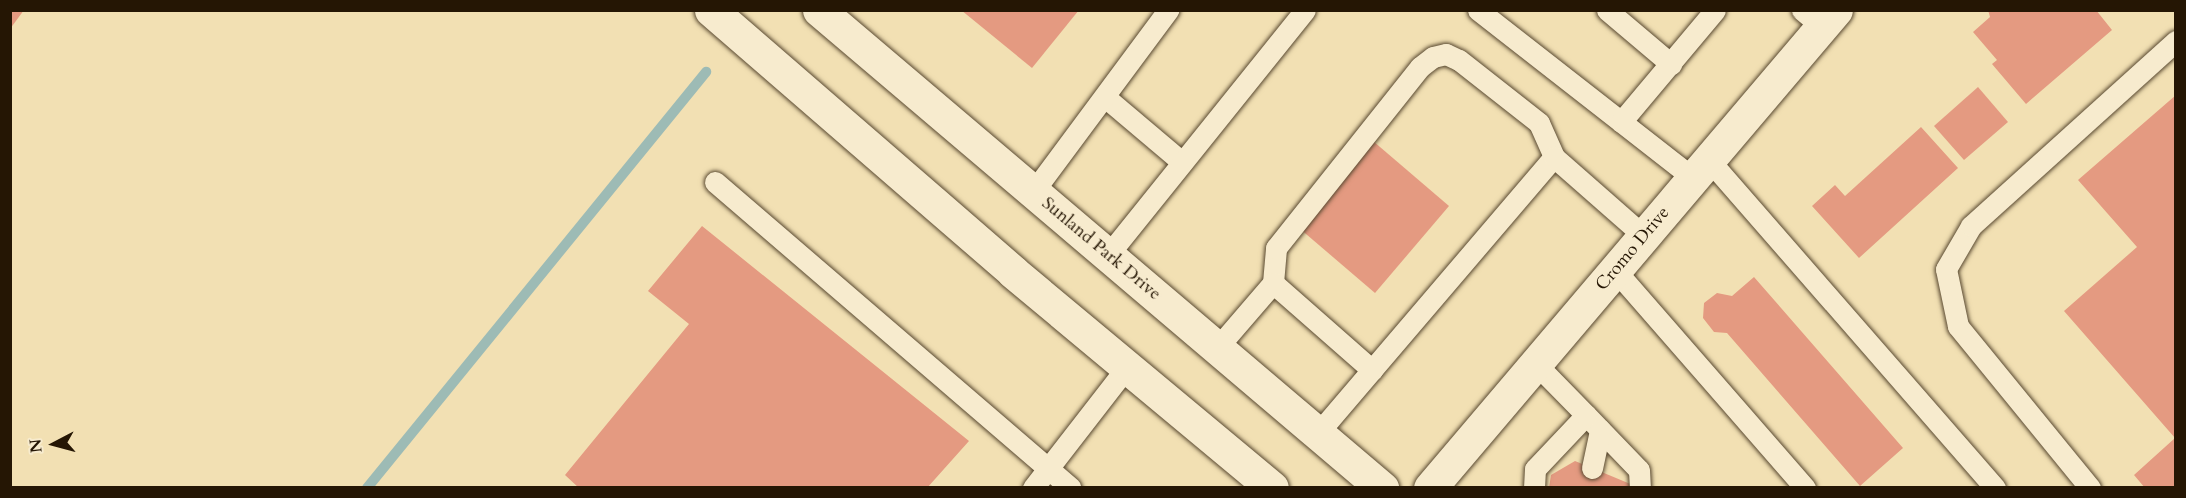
<!DOCTYPE html>
<style>
body{margin:0}
#map{position:relative;width:2186px;height:498px;overflow:hidden;background:#f2e0b3;font-family:Cardo,serif}
div>[style]{position:absolute}
.stream>*{height:10px;margin:-5px;padding:0 5px;transform-origin:5px;border-radius:5px;background:#9dbbb5}
.building>*{inset:0;background:#e49a81}
.roads{filter:drop-shadow(0 0 2px #584830) drop-shadow(0 0 2px #584830)}
.service>*{height:21px;margin:-10.5px;padding:0 10.5px;transform-origin:10.5px;border-radius:10.5px;background:#f7ebce}
.tertiary>*{height:33px;margin:-16.5px;padding:0 16.5px;transform-origin:16.5px;border-radius:16.5px;background:#f7ebce}
.secondary>*{height:33px;margin:-16.5px;padding:0 16.5px;transform-origin:16.5px;border-radius:16.5px;background:#f7ebce}
span{translate:-50% -50%;white-space:nowrap;text-align:center;line-height:1.15;-webkit-text-stroke:4.5px #f7ebce;paint-order:stroke}
.street-label{font-size:18px;color:#251604}
.frame{position:absolute;inset:0;border:12px solid #251604;pointer-events:none}
.north{position:absolute;left:24px;top:414px;width:60px;height:60px;-webkit-text-stroke:4px #f7ebce;paint-order:stroke;rotate:264deg;font-size:16px;font-weight:700;line-height:24px;text-align:center;color:#251604}
.north::after{content:'';display:block;margin:auto;width:21px;height:27px;background:#251604;clip-path:polygon(50% 0,100% 100%,50% 72%,0 100%)}
</style>
<div id="map">
<div class="stream">
<i style="left:367px;top:488px;width:537px;rotate:-50.82deg"></i>
</div>
<div class="building">
<i style="clip-path:polygon(10px 10px,24px 10px,10px 29px)"></i>
<i style="clip-path:polygon(961px 10px,1079px 10px,1032px 68px)"></i>
<i style="clip-path:polygon(1988px 10px,2096px 10px,2112px 30px,2026px 104px,1992px 64px,1997px 60px,1973px 32px,1990px 17px)"></i>
<i style="clip-path:polygon(1978px 87px,2008px 122px,1964px 160px,1934px 126px)"></i>
<i style="clip-path:polygon(2176px 95px,2176px 488px,2145px 488px,2134px 475px,2175px 438px,2064px 311px,2137px 247px,2078px 180px)"></i>
<i style="clip-path:polygon(1921px 127px,1958px 168px,1859px 258px,1812px 206px,1835px 185px,1845px 196px)"></i>
<i style="clip-path:polygon(1373px 141px,1449px 206px,1375px 293px,1299px 228px)"></i>
<i style="clip-path:polygon(702px 226px,969px 441px,927px 488px,579px 488px,565px 475px,689px 324px,648px 291px)"></i>
<i style="clip-path:polygon(1754px 277px,1903px 448px,1860px 486px,1727px 333px,1714px 332px,1703px 318px,1704px 303px,1717px 293px,1732px 296px)"></i>
<i style="clip-path:polygon(1575px 461px,1592px 468px,1640px 488px,1549px 488px,1551px 475px)"></i>
</div>
<div class="roads">
<div class="service">
<i style="left:1478px;top:10px;width:273px;rotate:38deg"></i>
<i style="left:1607px;top:10px;width:84px;rotate:40.2deg"></i>
<i style="left:1802px;top:10px;width:26px;rotate:40deg"></i>
<i style="left:1105px;top:97px;width:101px;rotate:40.2deg"></i>
<i style="left:1621px;top:122px;width:146px;rotate:-50deg"></i>
<i style="left:1709px;top:160px;width:435px;rotate:48.9deg"></i>
<i style="left:715px;top:182px;width:469px;rotate:40.7deg"></i>
<i style="left:1033px;top:192px;width:227px;rotate:-53.4deg"></i>
<i style="left:1108px;top:255px;width:314px;rotate:-51.2deg"></i>
<i style="left:1615px;top:270px;width:289px;rotate:48.9deg"></i>
<i style="left:1273px;top:283px;width:35px;rotate:-85deg"></i>
<i style="left:1276px;top:248px;width:231px;rotate:-51.5deg"></i>
<i style="left:1420px;top:67px;width:16px;rotate:-38deg"></i>
<i style="left:1433px;top:57px;width:13px;rotate:-13deg"></i>
<i style="left:1446px;top:54px;width:14px;rotate:25deg"></i>
<i style="left:1459px;top:60px;width:102px;rotate:38.2deg"></i>
<i style="left:1539px;top:123px;width:37px;rotate:66deg"></i>
<i style="left:1217px;top:348px;width:86px;rotate:-49.3deg"></i>
<i style="left:1273px;top:283px;width:132px;rotate:41.3deg"></i>
<i style="left:1586px;top:415px;width:76px;rotate:46.1deg"></i>
<i style="left:1639px;top:470px;width:17px;rotate:87deg"></i>
<i style="left:1318px;top:433px;width:363px;rotate:-49.5deg"></i>
<i style="left:1554px;top:157px;width:120px;rotate:41.3deg"></i>
<i style="left:1592px;top:468px;width:39px;rotate:-78deg"></i>
<i style="left:1033px;top:488px;width:153px;rotate:-52.2deg"></i>
<i style="left:1534px;top:488px;width:19px;rotate:-87deg"></i>
<i style="left:1535px;top:469px;width:74px;rotate:-46.6deg"></i>
<i style="left:1586px;top:415px;width:73px;rotate:-134.4deg"></i>
<i style="left:2090px;top:488px;width:209px;rotate:-129.2deg"></i>
<i style="left:1958px;top:326px;width:58px;rotate:-101.9deg"></i>
<i style="left:1946px;top:269px;width:50px;rotate:-59.8deg"></i>
<i style="left:1971px;top:226px;width:276px;rotate:-42.1deg"></i>
</div>
<div class="tertiary">
<i style="left:1430px;top:488px;width:627px;rotate:-49.66deg"></i>
</div>
<div class="secondary">
<i style="left:711px;top:10px;width:400px;rotate:40.9deg"></i>
<i style="left:1013px;top:272px;width:337px;rotate:39.8deg"></i>
<i style="left:819px;top:10px;width:739px;rotate:40.33deg"></i>
</div>
</div>
<div class="street-label">
<span style="left:1101px;top:249px;rotate:40deg">Sunland Park Drive</span>
<span style="left:1633px;top:249px;rotate:-50deg">Cromo Drive</span>
</div>
<div class="frame"></div>
<div class="north">N</div>
</div>
